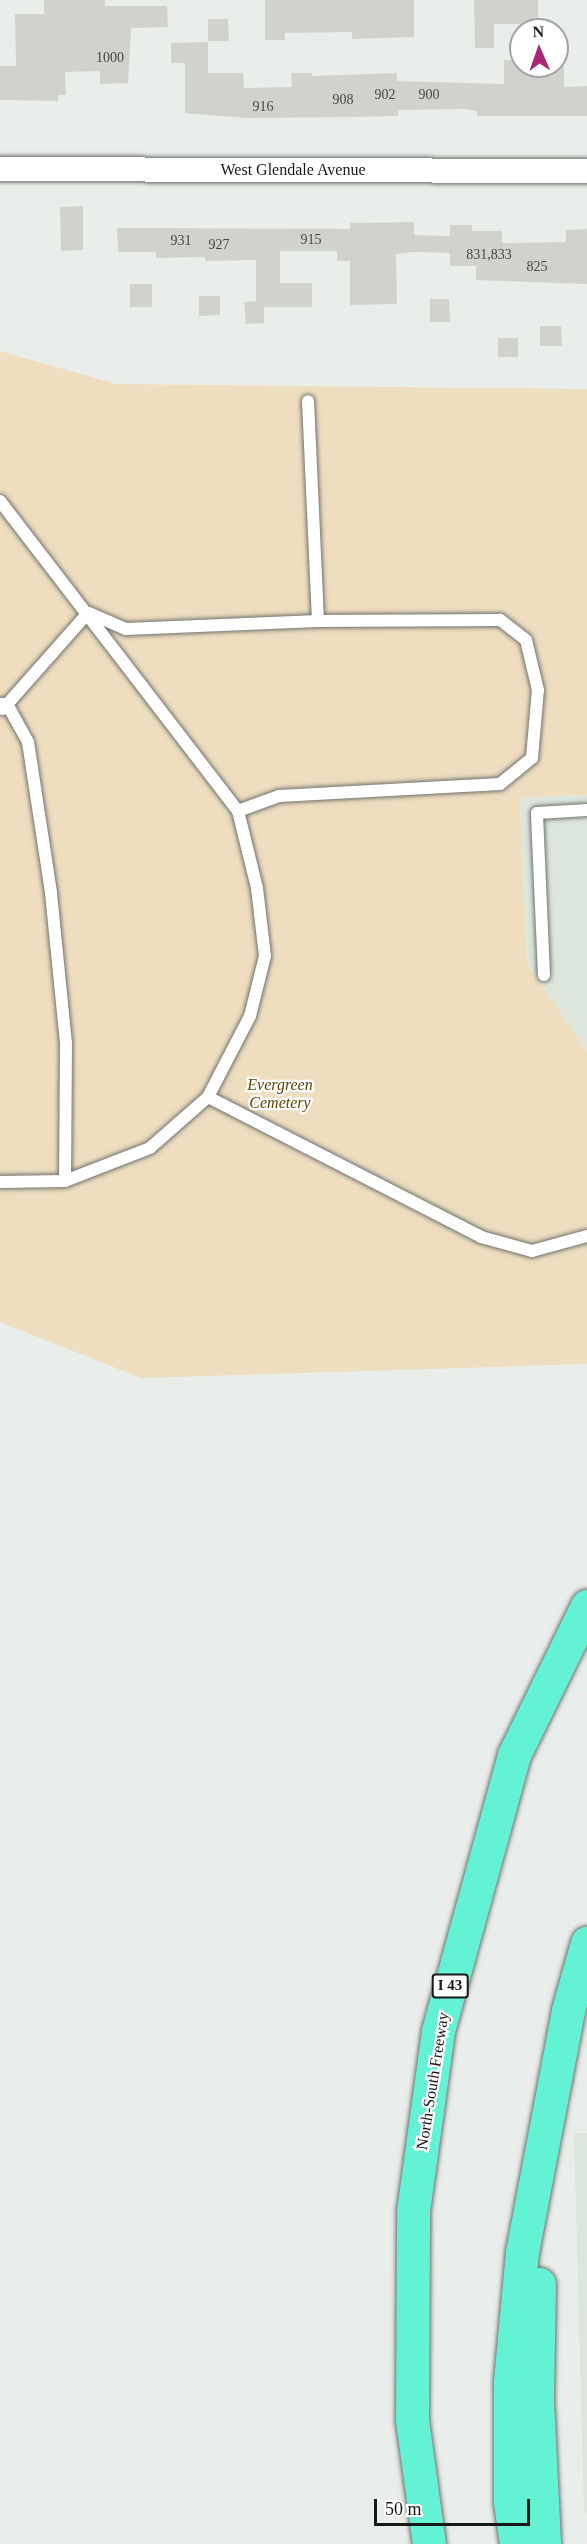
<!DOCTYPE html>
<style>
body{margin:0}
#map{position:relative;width:587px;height:2544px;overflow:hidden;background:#eaeeea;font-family:"Times New Roman",serif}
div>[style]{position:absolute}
.built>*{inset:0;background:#dce6dc}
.green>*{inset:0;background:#eeddbf}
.building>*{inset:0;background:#d2d2cd}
.roads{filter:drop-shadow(0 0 2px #70736f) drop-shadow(0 0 2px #70736f)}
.service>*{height:12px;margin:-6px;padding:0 6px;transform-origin:6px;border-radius:6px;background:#fff}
.minor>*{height:24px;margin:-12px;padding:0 12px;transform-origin:12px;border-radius:12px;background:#fff}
.motorway>*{height:33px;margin:-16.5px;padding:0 16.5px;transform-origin:16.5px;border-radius:16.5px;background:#63f2d3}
span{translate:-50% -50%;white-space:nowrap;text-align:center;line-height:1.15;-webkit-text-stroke:4.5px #fff;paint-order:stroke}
.number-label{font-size:14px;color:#464744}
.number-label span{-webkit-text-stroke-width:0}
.shield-label span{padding:2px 4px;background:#fff;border:2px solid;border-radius:4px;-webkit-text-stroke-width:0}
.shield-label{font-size:15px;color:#171917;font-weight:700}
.street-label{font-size:16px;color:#171917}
.park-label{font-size:16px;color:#614503;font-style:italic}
.north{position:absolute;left:509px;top:18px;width:60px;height:60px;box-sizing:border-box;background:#fff;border:2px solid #a2a3a2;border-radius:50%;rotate:358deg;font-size:16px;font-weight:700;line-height:24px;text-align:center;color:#171917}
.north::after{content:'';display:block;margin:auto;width:21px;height:27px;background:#a82878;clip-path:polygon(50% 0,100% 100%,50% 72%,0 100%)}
.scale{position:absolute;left:374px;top:2499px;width:156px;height:27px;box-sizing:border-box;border:3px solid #171917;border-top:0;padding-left:8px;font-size:18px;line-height:21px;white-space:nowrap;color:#171917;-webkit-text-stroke:4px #fff;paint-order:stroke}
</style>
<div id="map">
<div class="built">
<i style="clip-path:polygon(587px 795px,587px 1051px,527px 964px,520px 797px)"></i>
<i style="clip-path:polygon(574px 2133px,587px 2133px,587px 2515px,584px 2510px)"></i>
</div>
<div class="green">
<i style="clip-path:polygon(0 351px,116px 384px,587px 389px,587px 795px,520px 798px,527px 964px,587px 1051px,587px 1364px,141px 1378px,0 1322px)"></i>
</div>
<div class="building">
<i style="clip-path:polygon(44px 0,105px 0,105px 6px,167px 6px,168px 27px,131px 28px,128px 83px,100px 84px,100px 71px,65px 72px,66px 95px,58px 95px,58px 101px,0 100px,0 66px,16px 66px,15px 14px,44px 14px)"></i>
<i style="clip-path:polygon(265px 0,414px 0,414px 37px,352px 39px,352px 32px,285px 33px,285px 40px,265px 40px)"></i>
<i style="clip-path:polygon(474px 0,538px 0,538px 24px,494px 24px,494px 48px,475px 48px)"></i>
<i style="clip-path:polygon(208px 19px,228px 19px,229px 41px,208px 41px)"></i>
<i style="clip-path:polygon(208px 42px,208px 73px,243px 73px,244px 88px,292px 87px,291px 73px,312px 73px,312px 76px,397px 73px,397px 81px,504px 84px,504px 60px,521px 60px,521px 66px,564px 66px,564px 87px,587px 86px,587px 116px,477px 116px,477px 111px,464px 109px,398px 110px,398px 116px,354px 117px,247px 118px,185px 113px,185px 63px,171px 63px,171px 43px)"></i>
<i style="clip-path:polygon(83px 206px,83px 250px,61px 251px,60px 207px)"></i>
<i style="clip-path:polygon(414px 222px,414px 235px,450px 236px,450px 225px,472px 225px,472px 231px,502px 231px,502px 243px,566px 242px,566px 230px,587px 229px,587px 284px,476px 280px,476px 266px,450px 266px,450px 253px,414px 252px,396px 254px,397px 304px,350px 305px,350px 261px,337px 261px,337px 251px,280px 251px,280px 283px,312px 283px,312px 307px,264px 307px,264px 323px,246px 324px,244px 302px,256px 301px,256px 260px,205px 261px,205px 257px,156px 258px,156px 252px,118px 252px,117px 228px,350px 229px,350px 223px)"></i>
<i style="clip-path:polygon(130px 284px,152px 284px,152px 307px,130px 307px)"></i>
<i style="clip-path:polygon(199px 296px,220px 296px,220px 315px,199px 316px)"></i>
<i style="clip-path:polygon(430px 299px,449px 299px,450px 322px,430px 322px)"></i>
<i style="clip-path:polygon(540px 326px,561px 326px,562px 346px,540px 346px)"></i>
<i style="clip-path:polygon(498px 338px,518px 338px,518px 357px,498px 357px)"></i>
</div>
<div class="roads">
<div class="service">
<i style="left:0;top:501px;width:391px;rotate:52.5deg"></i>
<i style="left:238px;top:811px;width:79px;rotate:76.1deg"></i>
<i style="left:257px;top:888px;width:68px;rotate:83.3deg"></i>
<i style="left:265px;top:956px;width:62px;rotate:104deg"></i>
<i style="left:250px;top:1016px;width:91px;rotate:117.4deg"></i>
<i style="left:208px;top:1097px;width:77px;rotate:138.7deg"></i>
<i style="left:150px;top:1148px;width:91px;rotate:158.8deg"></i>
<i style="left:65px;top:1181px;width:65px;rotate:179.1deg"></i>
<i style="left:89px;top:613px;width:40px;rotate:23.4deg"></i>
<i style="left:126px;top:629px;width:192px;rotate:-2.4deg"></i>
<i style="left:318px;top:621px;width:220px;rotate:-92.6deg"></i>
<i style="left:0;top:704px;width:7px"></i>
<i style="left:7px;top:704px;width:43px;rotate:61.1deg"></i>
<i style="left:28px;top:742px;width:153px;rotate:81.3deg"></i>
<i style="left:51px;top:893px;width:151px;rotate:84.3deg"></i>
<i style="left:66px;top:1043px;width:138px;rotate:90.4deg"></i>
<i style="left:3px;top:709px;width:128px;rotate:-48.5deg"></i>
<i style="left:238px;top:811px;width:44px;rotate:-20.1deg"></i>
<i style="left:279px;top:796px;width:221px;rotate:-3.1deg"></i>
<i style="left:500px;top:784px;width:41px;rotate:-39.1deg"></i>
<i style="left:532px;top:758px;width:68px;rotate:-85deg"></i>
<i style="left:538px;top:690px;width:51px;rotate:-103.5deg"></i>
<i style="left:526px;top:640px;width:33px;rotate:-142deg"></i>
<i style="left:500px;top:620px;width:182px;rotate:179.7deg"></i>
<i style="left:544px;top:975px;width:162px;rotate:-92.5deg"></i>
<i style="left:537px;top:813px;width:50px;rotate:-3.4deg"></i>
<i style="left:208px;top:1097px;width:307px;rotate:27.1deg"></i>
<i style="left:481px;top:1237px;width:53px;rotate:15.4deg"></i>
<i style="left:532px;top:1251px;width:57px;rotate:-15.3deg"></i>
</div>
<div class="minor">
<i style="left:0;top:169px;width:587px;rotate:0.2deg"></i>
</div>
<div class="motorway">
<i style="left:539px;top:2284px;width:115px;rotate:91deg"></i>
<i style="left:537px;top:2399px;width:145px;rotate:87.2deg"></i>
<i style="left:429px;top:2544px;width:125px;rotate:-97.8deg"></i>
<i style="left:412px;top:2420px;width:209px;rotate:-89.7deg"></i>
<i style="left:413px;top:2211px;width:182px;rotate:-82.1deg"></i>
<i style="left:438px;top:2031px;width:286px;rotate:-74.6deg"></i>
<i style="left:514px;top:1755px;width:166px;rotate:-63.9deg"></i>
<i style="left:516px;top:2544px;width:42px;rotate:-98.1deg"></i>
<i style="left:510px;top:2502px;width:121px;rotate:-90deg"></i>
<i style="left:510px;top:2381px;width:130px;rotate:-84.7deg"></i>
<i style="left:522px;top:2252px;width:246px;rotate:-79.2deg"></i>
<i style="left:568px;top:2010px;width:70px;rotate:-74.2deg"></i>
</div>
</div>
<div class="number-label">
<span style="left:110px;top:58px">1000</span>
<span style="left:385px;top:95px">902</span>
<span style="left:429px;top:95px">900</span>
<span style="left:343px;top:100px">908</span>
<span style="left:263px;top:107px">916</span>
<span style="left:311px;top:240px">915</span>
<span style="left:181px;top:241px">931</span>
<span style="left:219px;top:245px">927</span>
<span style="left:489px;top:255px">831,833</span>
<span style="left:537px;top:267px">825</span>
</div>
<div class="shield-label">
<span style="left:450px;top:1986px">I 43</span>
</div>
<div class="street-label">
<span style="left:293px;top:170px">West Glendale Avenue</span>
<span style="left:433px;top:2081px;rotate:-81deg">North-South Freeway</span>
</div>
<div class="park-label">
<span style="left:280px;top:1094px">Evergreen<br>Cemetery</span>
</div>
<div class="north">N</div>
<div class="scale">50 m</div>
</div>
